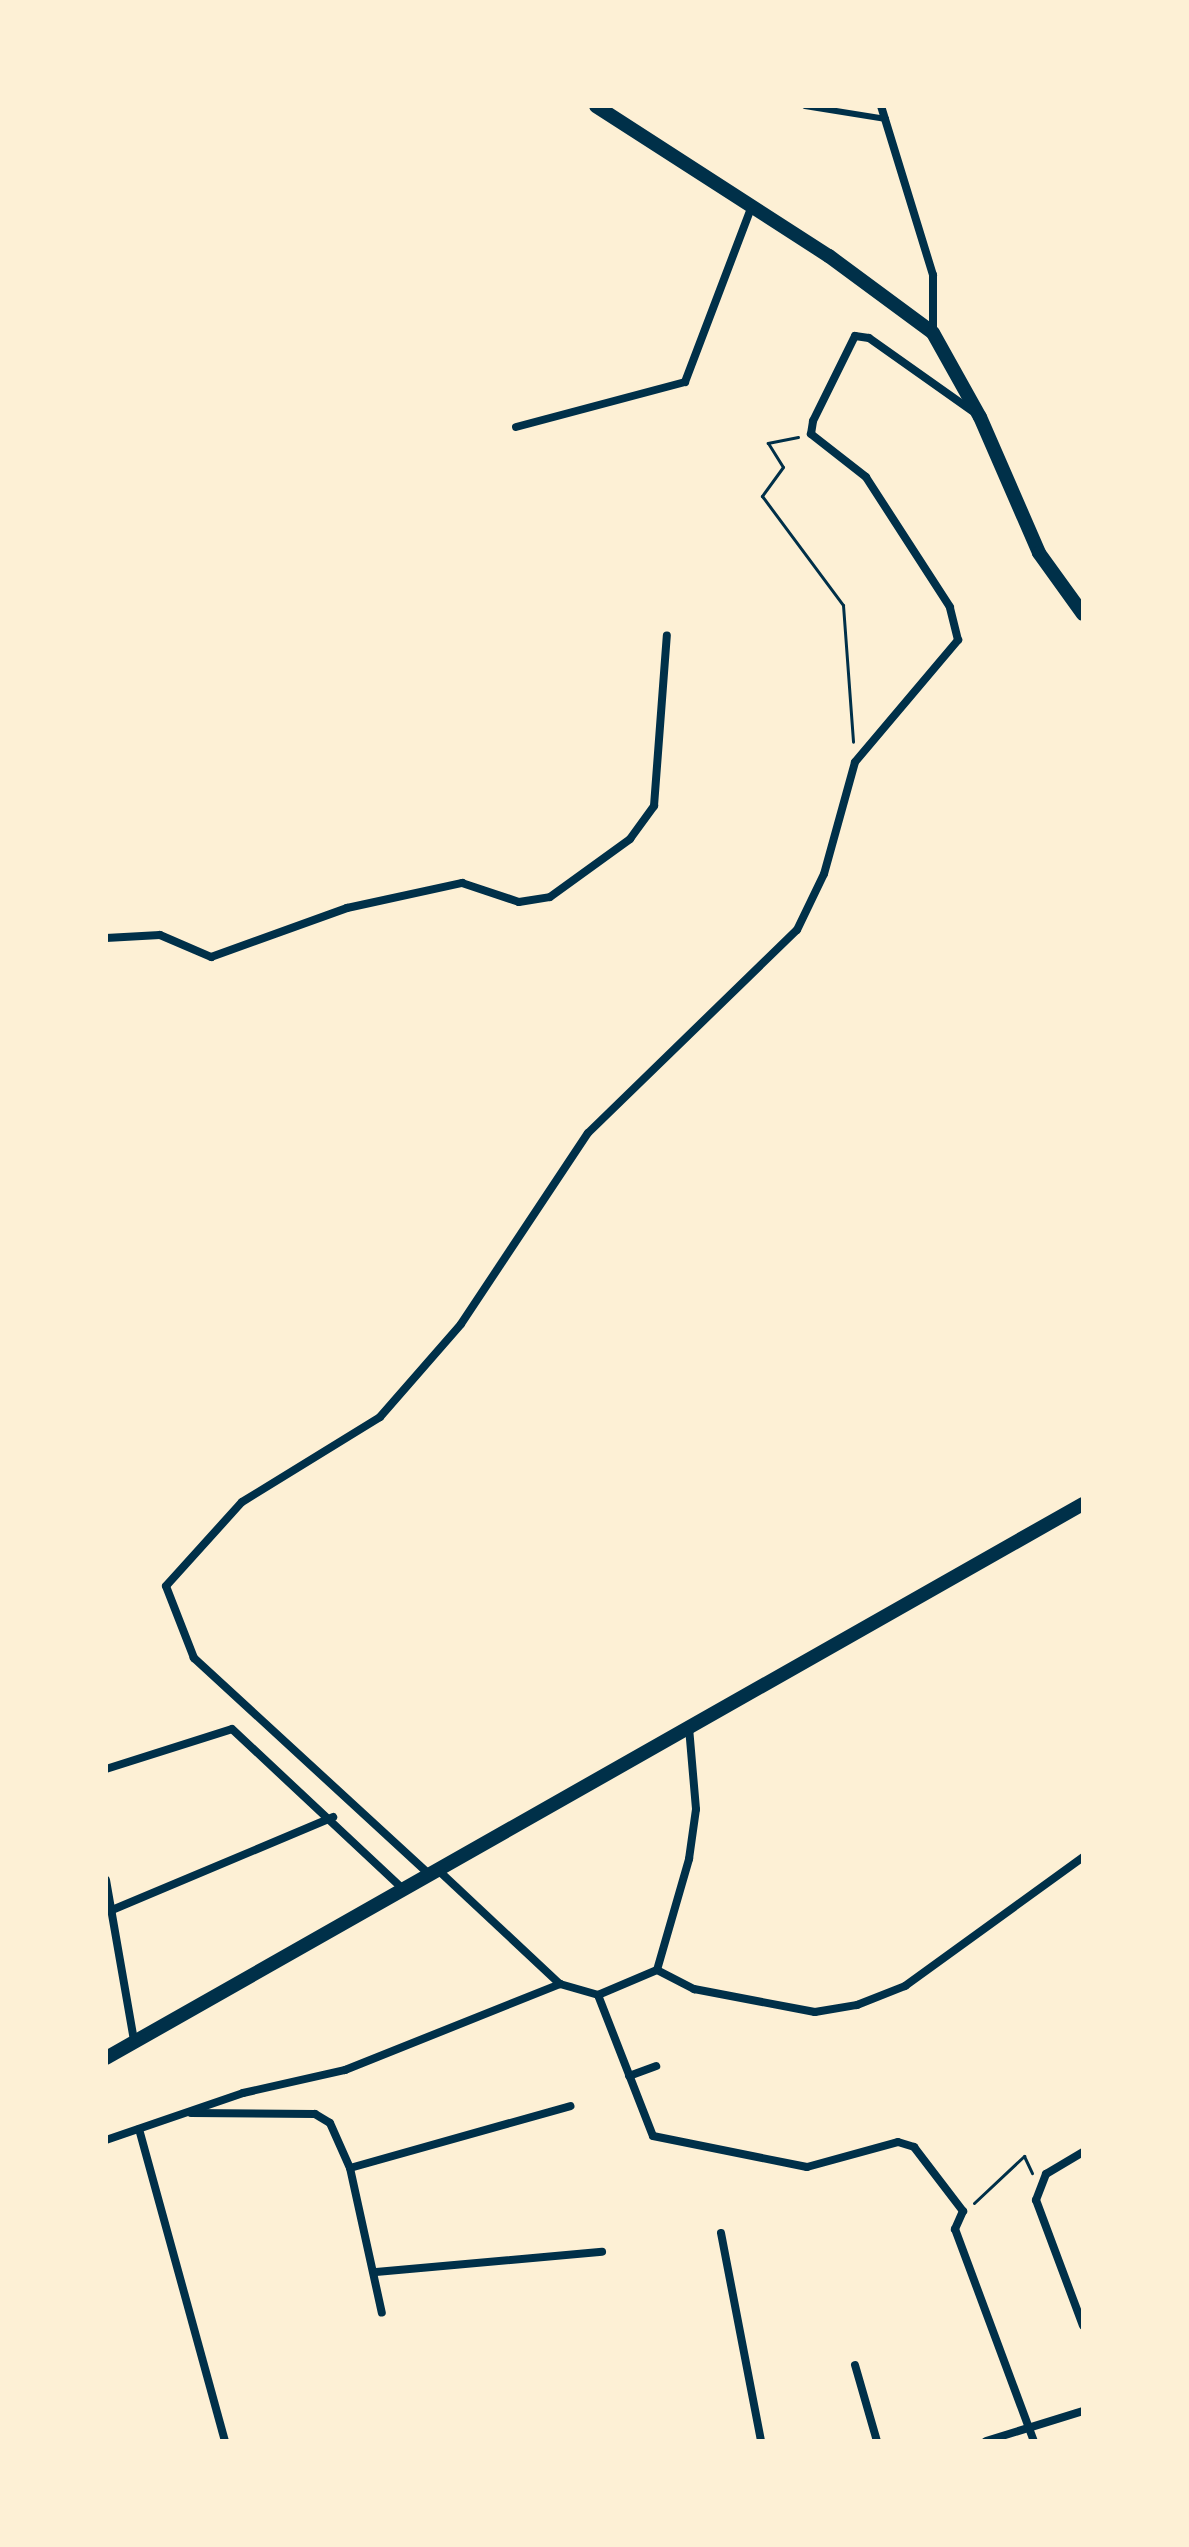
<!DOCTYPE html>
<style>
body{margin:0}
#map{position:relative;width:1189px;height:2547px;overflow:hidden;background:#fdf0d5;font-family:Rubik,sans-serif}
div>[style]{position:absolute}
.path>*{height:3px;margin:-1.5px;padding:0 1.5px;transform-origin:1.5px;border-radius:1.5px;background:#003049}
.service>*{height:6px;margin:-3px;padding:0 3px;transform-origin:3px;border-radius:3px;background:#003049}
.minor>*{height:8px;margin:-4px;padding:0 4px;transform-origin:4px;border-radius:4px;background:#003049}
.tertiary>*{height:14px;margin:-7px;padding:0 7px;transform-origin:7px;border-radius:7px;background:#003049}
span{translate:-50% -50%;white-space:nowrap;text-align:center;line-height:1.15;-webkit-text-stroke:6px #fdf0d5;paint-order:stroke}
.frame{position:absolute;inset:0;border:108px solid #fdf0d5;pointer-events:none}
</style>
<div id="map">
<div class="path">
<i style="left:798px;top:437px;width:31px;rotate:169deg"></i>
<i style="left:768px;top:443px;width:28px;rotate:58deg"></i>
<i style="left:783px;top:467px;width:36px;rotate:126deg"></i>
<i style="left:762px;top:496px;width:136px;rotate:53.4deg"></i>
<i style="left:843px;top:605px;width:137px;rotate:85.8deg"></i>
<i style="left:974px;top:2203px;width:69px;rotate:-43.2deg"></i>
<i style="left:1024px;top:2156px;width:19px;rotate:65deg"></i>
</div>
<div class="service">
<i style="left:805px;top:106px;width:82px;rotate:9.1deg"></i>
</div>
<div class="minor">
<i style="left:881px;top:106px;width:177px;rotate:72.9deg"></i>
<i style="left:933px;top:275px;width:57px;rotate:90deg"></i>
<i style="left:516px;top:427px;width:175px;rotate:-14.9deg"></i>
<i style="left:685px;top:382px;width:186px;rotate:-69.2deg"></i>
<i style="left:106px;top:938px;width:54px;rotate:-3.2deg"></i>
<i style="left:160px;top:935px;width:56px;rotate:23.3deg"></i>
<i style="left:211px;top:957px;width:145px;rotate:-19.8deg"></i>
<i style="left:347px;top:908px;width:118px;rotate:-12.3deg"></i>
<i style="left:462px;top:883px;width:60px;rotate:18.4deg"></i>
<i style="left:519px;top:902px;width:31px;rotate:-9deg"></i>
<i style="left:550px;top:897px;width:99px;rotate:-35.9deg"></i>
<i style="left:630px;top:839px;width:41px;rotate:-54deg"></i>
<i style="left:654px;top:806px;width:171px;rotate:-85.7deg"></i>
<i style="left:106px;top:1769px;width:132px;rotate:-17.6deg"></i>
<i style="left:232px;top:1729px;width:234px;rotate:43.1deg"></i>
<i style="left:438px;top:1870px;width:167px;rotate:43.1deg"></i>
<i style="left:560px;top:1984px;width:40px;rotate:16deg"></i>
<i style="left:598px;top:1995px;width:151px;rotate:68.7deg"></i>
<i style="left:653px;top:2136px;width:157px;rotate:11.4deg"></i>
<i style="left:807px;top:2167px;width:94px;rotate:-15.4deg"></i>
<i style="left:898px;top:2142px;width:17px;rotate:17deg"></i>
<i style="left:914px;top:2147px;width:81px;rotate:52.6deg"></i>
<i style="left:963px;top:2211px;width:20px;rotate:114deg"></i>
<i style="left:955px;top:2229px;width:226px;rotate:69.6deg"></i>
<i style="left:430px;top:1875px;width:321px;rotate:-137.4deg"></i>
<i style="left:194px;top:1658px;width:77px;rotate:-111.3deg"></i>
<i style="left:166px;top:1586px;width:113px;rotate:-47.9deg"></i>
<i style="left:242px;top:1502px;width:162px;rotate:-31.6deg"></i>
<i style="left:380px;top:1417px;width:123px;rotate:-48.9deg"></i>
<i style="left:461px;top:1324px;width:229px;rotate:-56.4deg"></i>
<i style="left:588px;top:1133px;width:291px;rotate:-44.2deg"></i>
<i style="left:797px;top:930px;width:62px;rotate:-64.3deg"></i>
<i style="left:824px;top:874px;width:116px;rotate:-74.5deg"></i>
<i style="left:855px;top:762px;width:160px;rotate:-49.8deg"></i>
<i style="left:958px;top:640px;width:34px;rotate:-104deg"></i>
<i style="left:950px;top:607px;width:155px;rotate:-122.9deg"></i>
<i style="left:866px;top:477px;width:70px;rotate:-142deg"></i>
<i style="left:811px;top:434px;width:13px;rotate:-81deg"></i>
<i style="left:813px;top:421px;width:95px;rotate:-63.7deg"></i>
<i style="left:855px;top:336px;width:14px;rotate:8deg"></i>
<i style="left:869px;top:338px;width:126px;rotate:35.3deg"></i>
<i style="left:106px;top:1880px;width:163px;rotate:80.1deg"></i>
<i style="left:112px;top:1910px;width:240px;rotate:-22.8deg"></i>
<i style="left:657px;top:1970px;width:116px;rotate:-73.9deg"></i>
<i style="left:689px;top:1859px;width:50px;rotate:-82deg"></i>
<i style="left:696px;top:1809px;width:81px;rotate:-94.9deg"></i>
<i style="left:598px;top:1995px;width:64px;rotate:-23deg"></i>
<i style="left:657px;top:1970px;width:42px;rotate:27.2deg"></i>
<i style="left:694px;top:1989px;width:123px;rotate:10.8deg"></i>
<i style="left:815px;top:2012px;width:43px;rotate:-9.5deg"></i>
<i style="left:857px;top:2005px;width:52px;rotate:-21.6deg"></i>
<i style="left:905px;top:1986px;width:220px;rotate:-35.9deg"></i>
<i style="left:629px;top:2076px;width:29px;rotate:-20deg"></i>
<i style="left:191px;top:2113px;width:124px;rotate:0.5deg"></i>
<i style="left:315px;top:2114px;width:17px;rotate:31deg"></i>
<i style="left:330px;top:2123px;width:49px;rotate:66deg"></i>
<i style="left:350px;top:2168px;width:148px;rotate:77.6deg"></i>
<i style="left:139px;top:2129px;width:324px;rotate:74.6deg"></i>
<i style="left:106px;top:2140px;width:145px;rotate:-18.9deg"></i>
<i style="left:243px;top:2093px;width:105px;rotate:-12.7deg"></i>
<i style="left:345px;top:2070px;width:232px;rotate:-21.8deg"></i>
<i style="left:1083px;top:2152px;width:43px;rotate:149.3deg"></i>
<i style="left:1046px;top:2174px;width:28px;rotate:111deg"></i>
<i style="left:1036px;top:2200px;width:134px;rotate:69.5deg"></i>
<i style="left:350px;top:2168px;width:229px;rotate:-15.7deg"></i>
<i style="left:721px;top:2233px;width:212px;rotate:79.1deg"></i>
<i style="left:376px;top:2272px;width:227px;rotate:-5.1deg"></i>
<i style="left:855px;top:2365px;width:79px;rotate:73.9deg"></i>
<i style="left:986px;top:2441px;width:102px;rotate:-17.2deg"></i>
</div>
<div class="tertiary">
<i style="left:596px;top:106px;width:277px;rotate:32.8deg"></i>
<i style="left:829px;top:256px;width:129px;rotate:36.5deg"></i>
<i style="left:933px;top:333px;width:96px;rotate:60.8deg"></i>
<i style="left:980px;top:417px;width:148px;rotate:66.5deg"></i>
<i style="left:1039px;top:553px;width:75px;rotate:54.2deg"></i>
<i style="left:106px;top:2058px;width:1123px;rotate:-29.56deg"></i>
</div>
<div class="frame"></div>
</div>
